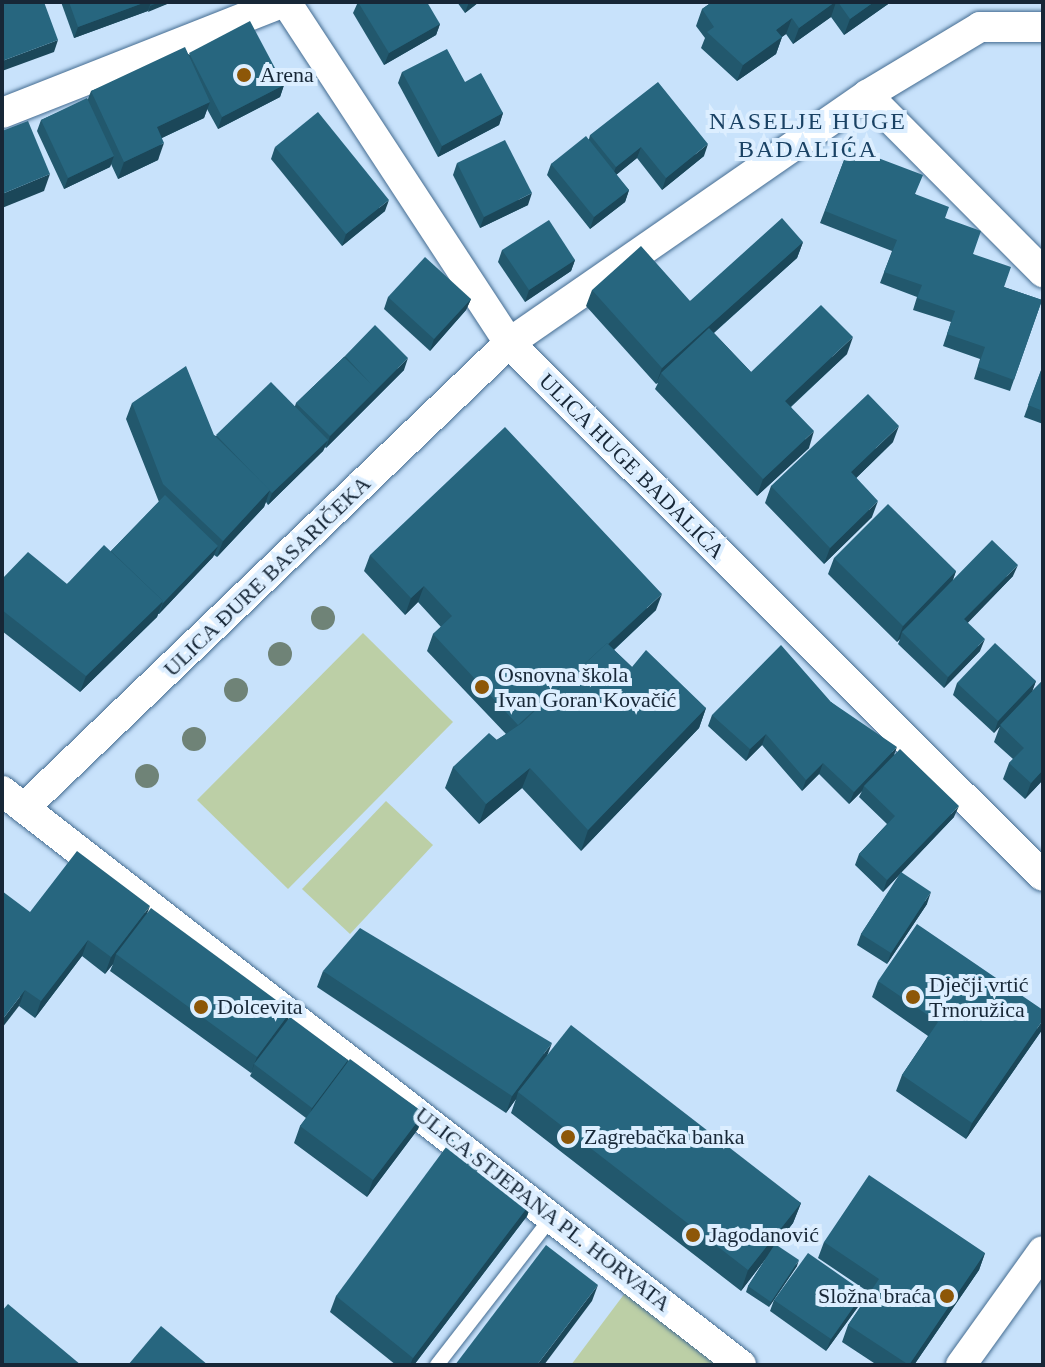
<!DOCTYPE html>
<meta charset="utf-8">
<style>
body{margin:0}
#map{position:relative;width:1045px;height:1367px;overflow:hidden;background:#c8e2fb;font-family:"Times New Roman",serif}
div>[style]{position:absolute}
.green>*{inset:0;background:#bccfa6}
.roads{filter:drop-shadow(0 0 2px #446c91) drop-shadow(0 0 2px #446c91)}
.lane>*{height:14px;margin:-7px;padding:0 7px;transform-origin:7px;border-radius:7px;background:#fff}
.street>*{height:30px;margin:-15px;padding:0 15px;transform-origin:15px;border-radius:15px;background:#fff}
.trees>*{width:24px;height:24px;margin:-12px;border-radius:50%;background:#6f8377}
.wall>*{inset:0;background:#22586d}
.shaded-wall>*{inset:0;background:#1b4759}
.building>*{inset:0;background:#27667f}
.dots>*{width:22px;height:22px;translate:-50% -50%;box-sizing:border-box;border:4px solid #dceeff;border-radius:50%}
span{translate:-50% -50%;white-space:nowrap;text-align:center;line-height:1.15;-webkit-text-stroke:8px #dceeff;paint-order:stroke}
.poi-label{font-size:22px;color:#172737}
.left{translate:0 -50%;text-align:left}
.right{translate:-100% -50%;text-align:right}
.street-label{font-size:22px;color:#172737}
.neighbourhood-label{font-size:24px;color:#1a4264;letter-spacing:2px}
.frame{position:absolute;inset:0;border:4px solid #172737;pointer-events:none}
</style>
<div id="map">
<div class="green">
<i style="clip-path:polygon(363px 633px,453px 722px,288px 889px,197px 800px)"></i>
<i style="clip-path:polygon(386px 801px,433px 845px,350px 934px,302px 889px)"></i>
<i style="clip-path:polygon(625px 1293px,717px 1365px,571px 1365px)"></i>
</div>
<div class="roads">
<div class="lane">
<i style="left:437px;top:1365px;width:187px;rotate:-52.2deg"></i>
</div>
<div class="street">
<i style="left:286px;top:2px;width:407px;rotate:56.8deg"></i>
<i style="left:509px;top:343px;width:754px;rotate:44.95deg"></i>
<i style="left:867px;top:95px;width:250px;rotate:45.2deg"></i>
<i style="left:2px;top:113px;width:303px;rotate:-21.5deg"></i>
<i style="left:2px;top:791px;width:936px;rotate:37.84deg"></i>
<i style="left:24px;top:808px;width:672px;rotate:-43.79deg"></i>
<i style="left:509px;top:343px;width:436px;rotate:-34.7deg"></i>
<i style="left:867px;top:95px;width:132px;rotate:-31deg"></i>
<i style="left:980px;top:27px;width:63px"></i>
<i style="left:961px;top:1365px;width:140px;rotate:-54.3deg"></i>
</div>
</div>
<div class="trees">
<i style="left:323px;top:618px"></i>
<i style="left:280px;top:654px"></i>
<i style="left:236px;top:690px"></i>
<i style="left:194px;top:739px"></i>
<i style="left:147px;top:776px"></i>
</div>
<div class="wall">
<i style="clip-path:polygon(61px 2px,172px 2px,74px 38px)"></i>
<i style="clip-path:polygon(358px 2px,440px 24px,436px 35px,384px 65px,353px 13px)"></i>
<i style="clip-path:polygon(457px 2px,479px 2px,465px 13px)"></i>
<i style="clip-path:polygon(712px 2px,891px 2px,844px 35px,831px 17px,793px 44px,786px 34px,782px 37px,776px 54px,737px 81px,701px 48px,705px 38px,696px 26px,702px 9px)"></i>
<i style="clip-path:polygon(1043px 36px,1043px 108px,1042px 40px)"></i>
<i style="clip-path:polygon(188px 54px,284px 85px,280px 97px,218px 129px,207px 109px,204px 118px,162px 138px,158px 160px,118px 179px,111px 164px,110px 167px,64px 189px,37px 131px,41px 120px,88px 99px,91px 91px)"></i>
<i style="clip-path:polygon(402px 72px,465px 82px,503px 113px,499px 125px,438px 157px,398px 83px)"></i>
<i style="clip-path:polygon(590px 135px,704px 156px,662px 190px,637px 158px,616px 175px,629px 190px,625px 202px,590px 229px,547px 175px,551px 164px,589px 139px)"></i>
<i style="clip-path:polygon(275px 147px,385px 211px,342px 246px,271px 159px)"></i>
<i style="clip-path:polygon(849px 147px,915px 194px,945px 218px,973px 254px,1004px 287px,1042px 300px,1010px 391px,974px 379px,980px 359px,943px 346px,951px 322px,913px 310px,917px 297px,880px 283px,892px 251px,820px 223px)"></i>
<i style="clip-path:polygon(457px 163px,528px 205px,480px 228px,453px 175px)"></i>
<i style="clip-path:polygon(803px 242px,797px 258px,714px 333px,751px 372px,847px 354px,791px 407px,809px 448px,757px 496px,655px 389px,658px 383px,656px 384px,586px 306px,592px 290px,690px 301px)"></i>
<i style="clip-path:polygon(502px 250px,575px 260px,571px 271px,525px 302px,498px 262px)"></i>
<i style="clip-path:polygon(388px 297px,471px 299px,466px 310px,430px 351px,384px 309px)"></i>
<i style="clip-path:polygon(345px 356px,404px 370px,326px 448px,325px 447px,323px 451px,268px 505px,266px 502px,264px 507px,217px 557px,214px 555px,213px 557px,159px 614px,158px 614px,157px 617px,80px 692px,2px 631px,2px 579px,67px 584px,111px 551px,159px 502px,126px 419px,132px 403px,216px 436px,295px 406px,296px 403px)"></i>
<i style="clip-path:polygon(1043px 365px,1043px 424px,1024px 417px)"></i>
<i style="clip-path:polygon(893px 442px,856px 478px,872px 517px,824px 564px,765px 503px,771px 486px)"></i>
<i style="clip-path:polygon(370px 555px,656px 610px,614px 650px,632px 667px,706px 708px,699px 728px,581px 851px,522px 788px,479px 824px,445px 788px,453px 767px,506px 734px,427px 651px,433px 634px,441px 627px,418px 602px,405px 615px,364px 571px)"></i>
<i style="clip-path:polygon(834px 558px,956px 571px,953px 580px,1013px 576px,967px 623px,980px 651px,944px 688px,898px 644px,900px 639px,897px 642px,828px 574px)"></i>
<i style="clip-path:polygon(1043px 680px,1043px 783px,1041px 782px,1025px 799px,1003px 779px,1009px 763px,1013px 759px,994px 742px,1000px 726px,994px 733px,953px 695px,957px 683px,1036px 681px,1032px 691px)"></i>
<i style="clip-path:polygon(831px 702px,894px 754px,954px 817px,901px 872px,927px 904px,887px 964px,857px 945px,861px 934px,901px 873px,883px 892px,855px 865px,859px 854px,887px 824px,859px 797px,862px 791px,849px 804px,819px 774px,802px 791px,762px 745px,746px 761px,708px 726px,712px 715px)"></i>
<i style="clip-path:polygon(30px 912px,147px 913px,289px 1019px,424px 1113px,418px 1129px,367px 1197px,294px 1143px,300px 1126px,306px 1118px,250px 1076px,252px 1072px,251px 1073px,110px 971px,113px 964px,105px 974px,82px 956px,35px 1018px,19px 1006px)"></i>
<i style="clip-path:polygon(323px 971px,547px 1055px,801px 1203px,793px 1223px,776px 1245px,797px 1266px,769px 1307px,746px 1292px,748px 1286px,767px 1257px,741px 1291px,511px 1113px,516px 1099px,506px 1113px,317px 987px)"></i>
<i style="clip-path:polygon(878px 981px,1042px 1030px,966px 1139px,896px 1091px,902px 1075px,928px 1036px,872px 997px)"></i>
<i style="clip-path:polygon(533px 1200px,527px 1216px,414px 1365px,396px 1365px,330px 1312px,336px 1296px)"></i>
<i style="clip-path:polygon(824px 1242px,985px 1253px,979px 1270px,914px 1365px,877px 1365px,842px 1342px,848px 1325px,870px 1293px,818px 1258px)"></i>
<i style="clip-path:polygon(864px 1292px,860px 1304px,826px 1351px,770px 1311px,774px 1300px)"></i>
</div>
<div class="shaded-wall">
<i style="clip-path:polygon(146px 2px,151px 2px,148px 11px,74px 38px,78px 27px)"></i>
<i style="clip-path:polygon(160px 2px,172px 2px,148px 12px,150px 6px)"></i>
<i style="clip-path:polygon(469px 2px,479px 2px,465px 13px)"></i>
<i style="clip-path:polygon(835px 2px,836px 2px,831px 17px,793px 44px,799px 28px)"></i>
<i style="clip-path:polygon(874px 2px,891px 2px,844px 35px,850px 19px)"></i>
<i style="clip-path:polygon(792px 18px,786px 34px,776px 41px,782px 37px,776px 54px,737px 81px,743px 65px,776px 30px)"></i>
<i style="clip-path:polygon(440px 24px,436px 35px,384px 65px,389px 53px)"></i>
<i style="clip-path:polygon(58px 40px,54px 52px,2px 71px,2px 61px)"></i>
<i style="clip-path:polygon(284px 85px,280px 97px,218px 129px,222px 117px)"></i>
<i style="clip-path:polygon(210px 102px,204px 118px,151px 143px,157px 127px)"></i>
<i style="clip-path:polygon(503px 113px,499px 125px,438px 157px,442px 146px)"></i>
<i style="clip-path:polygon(164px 143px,158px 160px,118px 179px,124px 162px)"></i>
<i style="clip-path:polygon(708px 144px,704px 156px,662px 190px,666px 178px)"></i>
<i style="clip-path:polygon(641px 147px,637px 158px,611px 179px,616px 167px)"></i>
<i style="clip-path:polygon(114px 156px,110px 167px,64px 189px,68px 178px)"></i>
<i style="clip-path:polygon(50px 174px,44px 191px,2px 208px,2px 194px)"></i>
<i style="clip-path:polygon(629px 190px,625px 202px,590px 229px,594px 217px)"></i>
<i style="clip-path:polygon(532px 193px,528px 205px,480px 228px,484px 217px)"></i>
<i style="clip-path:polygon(389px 200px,385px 211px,342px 246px,346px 234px)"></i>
<i style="clip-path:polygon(803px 242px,797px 258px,665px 376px,661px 373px,656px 384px,662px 368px)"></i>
<i style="clip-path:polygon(575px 260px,571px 271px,525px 302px,529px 290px)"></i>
<i style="clip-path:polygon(471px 299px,466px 310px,430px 351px,434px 339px)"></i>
<i style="clip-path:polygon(853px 337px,847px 354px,779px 417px,785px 401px)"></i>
<i style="clip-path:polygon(408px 358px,404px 370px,326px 448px,330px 436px)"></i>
<i style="clip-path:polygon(899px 426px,893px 442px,845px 489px,851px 472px)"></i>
<i style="clip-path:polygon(814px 431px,809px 448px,757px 496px,763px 479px)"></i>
<i style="clip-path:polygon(328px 440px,323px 451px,268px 505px,272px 493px)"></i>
<i style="clip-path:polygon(270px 490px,264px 507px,217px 557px,223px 541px)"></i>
<i style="clip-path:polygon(878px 501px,872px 517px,824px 564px,830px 548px)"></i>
<i style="clip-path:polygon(218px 546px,213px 557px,159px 614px,163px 603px)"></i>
<i style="clip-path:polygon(1018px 565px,1013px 576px,960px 631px,964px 619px)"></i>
<i style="clip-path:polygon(956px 571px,950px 587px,902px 632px,900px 639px,897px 642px,903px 626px)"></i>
<i style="clip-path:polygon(424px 586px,418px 602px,405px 615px,411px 598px)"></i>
<i style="clip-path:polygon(662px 594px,656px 610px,514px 743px,520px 727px)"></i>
<i style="clip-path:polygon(163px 601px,157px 617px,80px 692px,86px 676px)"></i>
<i style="clip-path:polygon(985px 639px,980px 651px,944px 688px,948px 677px)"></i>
<i style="clip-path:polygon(1036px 681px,1032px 692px,994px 733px,998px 721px)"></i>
<i style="clip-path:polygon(706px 708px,699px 728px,581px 851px,588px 830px)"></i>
<i style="clip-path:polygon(766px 734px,762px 745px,746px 761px,750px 749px)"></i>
<i style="clip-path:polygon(897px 747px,893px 758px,864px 786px,862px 791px,849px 804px,854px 792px)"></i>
<i style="clip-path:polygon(823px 763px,819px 774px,802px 791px,806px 780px)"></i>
<i style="clip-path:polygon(530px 768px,522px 788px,479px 824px,486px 804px)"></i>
<i style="clip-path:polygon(1043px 770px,1041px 782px,1025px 799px,1031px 783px)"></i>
<i style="clip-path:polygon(959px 806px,954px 817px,883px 892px,887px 880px)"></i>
<i style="clip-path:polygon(931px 892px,927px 904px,887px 964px,891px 953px)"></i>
<i style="clip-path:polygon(150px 906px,144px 922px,116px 954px,113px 964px,105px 974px,111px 957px)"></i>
<i style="clip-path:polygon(88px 940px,82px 956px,35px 1018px,41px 1001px)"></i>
<i style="clip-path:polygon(25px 990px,19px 1006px,2px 1028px,2px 1020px)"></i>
<i style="clip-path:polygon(291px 1011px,285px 1028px,254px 1064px,251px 1073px,257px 1057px)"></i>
<i style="clip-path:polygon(1043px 1020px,1042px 1030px,966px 1139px,972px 1123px)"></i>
<i style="clip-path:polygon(552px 1043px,546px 1059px,518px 1092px,516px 1099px,506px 1113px,512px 1096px)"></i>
<i style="clip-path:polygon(348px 1060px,344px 1072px,308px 1119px,312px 1108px)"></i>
<i style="clip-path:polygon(424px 1113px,418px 1129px,367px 1197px,373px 1180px)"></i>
<i style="clip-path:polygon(533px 1200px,527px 1216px,414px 1365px,410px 1365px,413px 1358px)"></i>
<i style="clip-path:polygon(801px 1203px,793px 1223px,741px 1291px,748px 1270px)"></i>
<i style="clip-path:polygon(985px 1253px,979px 1270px,914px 1365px,909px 1365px)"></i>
<i style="clip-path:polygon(799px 1260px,797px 1266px,769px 1307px,771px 1302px)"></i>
<i style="clip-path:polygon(598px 1285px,592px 1301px,544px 1365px,537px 1365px)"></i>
<i style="clip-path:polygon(864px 1292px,860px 1304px,826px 1351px,831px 1339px)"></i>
</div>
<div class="building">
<i style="clip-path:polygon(3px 2px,44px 2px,58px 40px,2px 61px,2px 6px,4px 5px)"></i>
<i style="clip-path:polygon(69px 2px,146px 2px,78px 27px)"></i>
<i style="clip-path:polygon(358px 2px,427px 2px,440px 24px,389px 53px)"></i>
<i style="clip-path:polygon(712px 2px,835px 2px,799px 28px,792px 18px,776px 30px,782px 37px,743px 65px,707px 32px,714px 27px,702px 9px)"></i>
<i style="clip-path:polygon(838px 2px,874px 2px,850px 19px)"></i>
<i style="clip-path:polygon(250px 21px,284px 85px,222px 117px,189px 53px)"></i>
<i style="clip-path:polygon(185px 47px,210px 102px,157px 127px,164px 143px,124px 162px,91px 91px)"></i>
<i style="clip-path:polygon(447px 49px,465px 82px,481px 73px,503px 113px,442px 146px,402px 72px)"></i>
<i style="clip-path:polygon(658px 82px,708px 144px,666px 178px,641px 147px,616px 167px,590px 135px)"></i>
<i style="clip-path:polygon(87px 98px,114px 156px,68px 178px,41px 120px)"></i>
<i style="clip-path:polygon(318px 112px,389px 200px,346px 234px,275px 147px)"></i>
<i style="clip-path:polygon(28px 121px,50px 174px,2px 194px,2px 131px)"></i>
<i style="clip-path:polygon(586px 136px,629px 190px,594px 217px,551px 164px)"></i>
<i style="clip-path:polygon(505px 140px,532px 193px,484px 217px,457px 163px)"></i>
<i style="clip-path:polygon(849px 147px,923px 175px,915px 194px,949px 207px,945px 218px,981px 231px,973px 254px,1011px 267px,1004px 287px,1042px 300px,1014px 380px,978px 367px,985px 347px,947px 334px,955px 311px,917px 298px,922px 285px,884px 272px,897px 240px,825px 211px)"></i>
<i style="clip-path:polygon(782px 218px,803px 242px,662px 368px,592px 290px,641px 246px,690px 301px)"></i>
<i style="clip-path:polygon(549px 220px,575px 260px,529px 290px,502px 250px)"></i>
<i style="clip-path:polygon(425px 257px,471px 299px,434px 339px,388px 297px)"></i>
<i style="clip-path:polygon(821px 305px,853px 337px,785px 401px,814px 431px,763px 479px,661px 373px,709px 328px,751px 372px)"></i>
<i style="clip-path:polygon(375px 325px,408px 358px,330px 436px,296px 403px,344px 357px,372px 385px,345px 356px)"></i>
<i style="clip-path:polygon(1043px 365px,1043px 411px,1028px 405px)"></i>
<i style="clip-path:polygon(186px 366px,214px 435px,270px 490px,223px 541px,163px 484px,132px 403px)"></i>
<i style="clip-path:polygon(271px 382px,328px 440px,272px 493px,216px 435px)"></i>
<i style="clip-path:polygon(868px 394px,899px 426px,851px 472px,878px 501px,830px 548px,771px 486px)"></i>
<i style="clip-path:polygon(505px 427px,662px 594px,608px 644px,607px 643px,518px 725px,433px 634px,452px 616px,424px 586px,411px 598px,370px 555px)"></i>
<i style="clip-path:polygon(165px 495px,218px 546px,163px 603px,162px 602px,163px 601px,111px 551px)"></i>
<i style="clip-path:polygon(888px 504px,956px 571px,903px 626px,834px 558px)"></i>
<i style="clip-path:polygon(992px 540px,1018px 565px,964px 619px,985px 639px,948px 677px,902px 632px)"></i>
<i style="clip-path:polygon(104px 545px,163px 601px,86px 676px,2px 610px,2px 579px,28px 552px,67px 584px)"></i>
<i style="clip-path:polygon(607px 643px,632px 667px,646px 650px,706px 708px,588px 830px,530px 768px,486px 804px,453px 767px,489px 733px,497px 740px,522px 723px)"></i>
<i style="clip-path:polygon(995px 643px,1036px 681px,998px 721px,957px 683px)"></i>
<i style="clip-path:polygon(781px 645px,831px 702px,897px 747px,854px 792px,823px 763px,806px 780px,766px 734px,750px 749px,712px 715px)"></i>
<i style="clip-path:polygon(1043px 680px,1043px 770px,1031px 783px,1009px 763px,1024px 748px,1000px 725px)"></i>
<i style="clip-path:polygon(900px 749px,959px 806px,887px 880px,859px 854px,895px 816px,864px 786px)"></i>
<i style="clip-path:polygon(77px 851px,150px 906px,111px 957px,88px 940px,41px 1001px,25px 990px,2px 1020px,2px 891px,30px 912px)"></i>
<i style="clip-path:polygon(901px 872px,931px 892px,891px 953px,861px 934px)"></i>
<i style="clip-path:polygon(151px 908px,291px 1011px,257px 1057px,116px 954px)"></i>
<i style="clip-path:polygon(917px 924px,1043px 1010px,1043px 1020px,972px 1123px,902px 1075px,938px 1022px,878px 981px)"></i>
<i style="clip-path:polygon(360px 928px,552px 1043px,512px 1096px,323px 971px)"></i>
<i style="clip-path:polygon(290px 1017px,348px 1060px,312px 1108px,254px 1064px)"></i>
<i style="clip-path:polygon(571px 1025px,801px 1203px,748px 1270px,518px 1092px)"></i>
<i style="clip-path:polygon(350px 1059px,424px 1113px,373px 1180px,300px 1126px)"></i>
<i style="clip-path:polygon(452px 1139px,533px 1200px,413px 1358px,336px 1296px)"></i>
<i style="clip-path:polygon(869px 1175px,985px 1253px,909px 1365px,848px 1325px,879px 1279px,824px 1242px)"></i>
<i style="clip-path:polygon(775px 1244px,799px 1260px,771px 1302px,748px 1286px)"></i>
<i style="clip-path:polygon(546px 1245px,598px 1285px,537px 1365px,455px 1365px)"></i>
<i style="clip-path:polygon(808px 1253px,864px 1292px,831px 1339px,774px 1300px)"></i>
<i style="clip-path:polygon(8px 1304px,81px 1365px,2px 1365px,2px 1311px)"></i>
<i style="clip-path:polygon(161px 1326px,208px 1365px,128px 1365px)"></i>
</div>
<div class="dots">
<i style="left:244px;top:75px;background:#8d5708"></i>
<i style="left:482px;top:687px;background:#8d5708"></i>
<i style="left:913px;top:997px;background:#8d5708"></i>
<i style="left:201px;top:1007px;background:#8d5708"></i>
<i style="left:568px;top:1137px;background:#8d5708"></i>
<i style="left:693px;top:1235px;background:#8d5708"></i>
<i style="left:947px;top:1296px;background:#8d5708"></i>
</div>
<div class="poi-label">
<span class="left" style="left:260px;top:75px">Arena</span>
<span class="left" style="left:498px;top:687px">Osnovna škola<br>Ivan Goran Kovačić</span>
<span class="left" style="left:929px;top:997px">Dječji vrtić<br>Trnoružica</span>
<span class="left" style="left:217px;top:1007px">Dolcevita</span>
<span class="left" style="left:584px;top:1137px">Zagrebačka banka</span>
<span class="left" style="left:709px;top:1235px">Jagodanović</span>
<span class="right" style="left:931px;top:1296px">Složna braća</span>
</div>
<div class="street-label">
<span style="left:632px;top:466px;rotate:45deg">ULICA HUGE BADALIĆA</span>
<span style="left:267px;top:576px;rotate:-44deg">ULICA ĐURE BASARIČEKA</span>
<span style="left:543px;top:1209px;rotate:38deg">ULICA STJEPANA PL. HORVATA</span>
</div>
<div class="neighbourhood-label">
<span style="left:808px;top:136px">NASELJE HUGE<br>BADALIĆA</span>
</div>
<div class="frame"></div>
</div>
